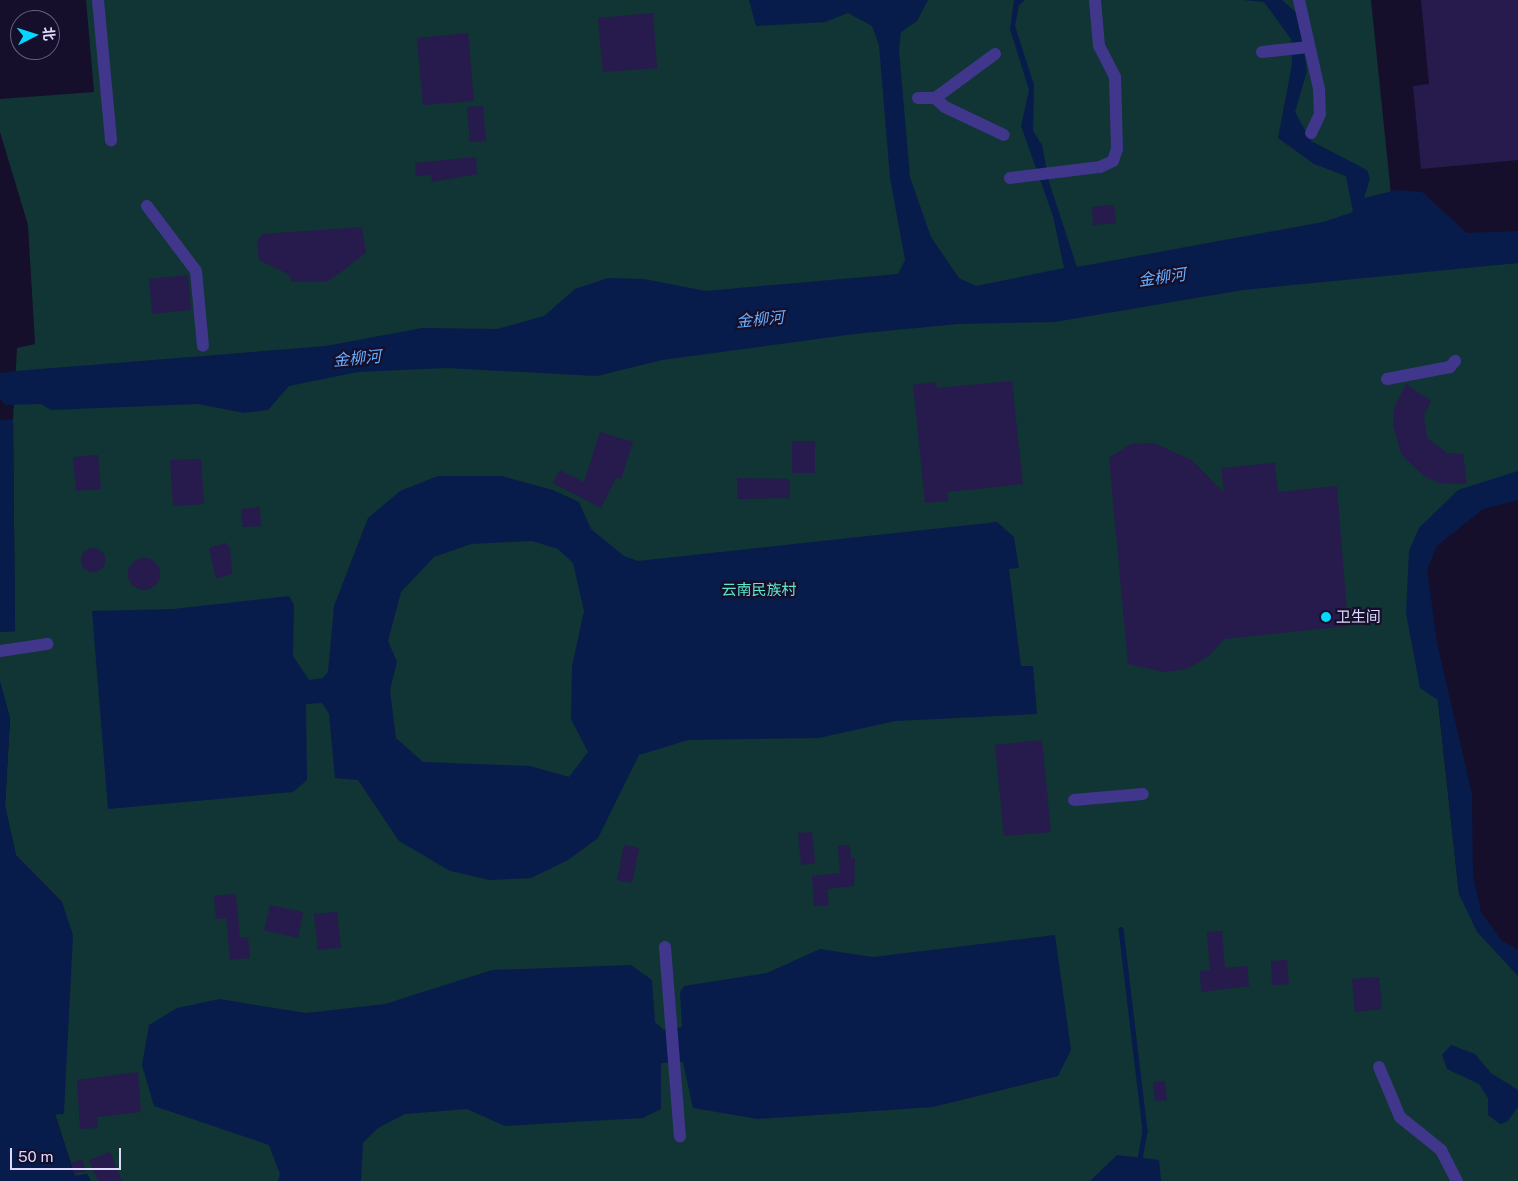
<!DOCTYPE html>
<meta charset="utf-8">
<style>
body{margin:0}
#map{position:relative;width:1518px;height:1181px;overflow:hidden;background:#150f2b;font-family:"Public Sans","Noto Sans SC",sans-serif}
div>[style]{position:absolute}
.green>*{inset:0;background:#113435}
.water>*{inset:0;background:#071c4b}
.stream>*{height:4.5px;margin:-2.25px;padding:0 2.25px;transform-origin:2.25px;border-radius:2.25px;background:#071c4b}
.building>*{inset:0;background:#271a4d}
.round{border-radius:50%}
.street>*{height:12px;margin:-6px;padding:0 6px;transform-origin:6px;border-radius:6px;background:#40378c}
.dots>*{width:14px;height:14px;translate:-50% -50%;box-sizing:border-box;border:2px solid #150f2b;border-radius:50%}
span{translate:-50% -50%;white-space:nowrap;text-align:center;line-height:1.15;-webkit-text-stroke:4.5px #150f2b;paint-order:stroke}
.park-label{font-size:15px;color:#5ce8cd}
.poi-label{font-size:15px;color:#dfd9ff}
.left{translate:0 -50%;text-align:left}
.water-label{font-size:16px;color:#67afff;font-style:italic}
.north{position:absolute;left:10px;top:10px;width:50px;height:50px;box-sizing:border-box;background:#150f2b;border:1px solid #666080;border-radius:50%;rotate:85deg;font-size:14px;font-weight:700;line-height:20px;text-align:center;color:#dfd9ff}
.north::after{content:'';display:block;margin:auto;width:18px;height:22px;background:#05d7ff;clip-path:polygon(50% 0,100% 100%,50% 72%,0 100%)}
.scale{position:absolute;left:10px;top:1148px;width:111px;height:22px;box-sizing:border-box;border:2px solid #dfd9ff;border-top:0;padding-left:6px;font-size:15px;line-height:18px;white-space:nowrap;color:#dfd9ff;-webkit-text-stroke:4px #150f2b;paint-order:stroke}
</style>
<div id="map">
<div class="green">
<i style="clip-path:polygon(86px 0,1371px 0,1399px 272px,1518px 263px,1518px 471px,1419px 528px,1459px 894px,1518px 976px,1518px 1181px,91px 1181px,87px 1174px,75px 1176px,55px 1114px,63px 1114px,62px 902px,16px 856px,5px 806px,10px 718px,0 682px,0 632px,15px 631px,13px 419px,17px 348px,35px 344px,28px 225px,0 132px,0 99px,94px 92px)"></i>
</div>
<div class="water">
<i style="clip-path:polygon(749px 0,928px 0,917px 21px,901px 32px,899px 50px,910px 177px,931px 237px,959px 278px,976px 286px,1064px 268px,1053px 216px,1021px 126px,1029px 90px,1010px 29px,1014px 0,1025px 0,1019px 5px,1015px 26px,1034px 85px,1033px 131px,1042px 145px,1049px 182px,1077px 267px,1323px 222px,1353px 212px,1346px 176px,1314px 164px,1278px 138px,1292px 64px,1291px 39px,1264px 2px,1242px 0,1282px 0,1298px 14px,1307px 71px,1295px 112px,1311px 141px,1367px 170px,1370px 179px,1364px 198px,1397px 190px,1422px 192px,1467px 233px,1518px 231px,1518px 263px,1243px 290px,1055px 322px,958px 324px,854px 334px,662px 360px,597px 376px,446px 368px,358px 372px,289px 386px,268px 410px,244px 413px,198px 404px,51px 410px,41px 404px,5px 405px,0 398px,0 373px,16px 371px,326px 346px,422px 328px,497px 329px,544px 316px,575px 289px,608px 278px,644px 279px,706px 291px,898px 274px,905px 260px,890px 178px,879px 45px,872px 26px,848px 13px,825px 22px,756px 26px)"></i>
<i style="clip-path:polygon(13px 419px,15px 631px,0 632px,0 420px)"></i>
<i style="clip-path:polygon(1518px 471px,1518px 500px,1483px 509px,1437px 546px,1427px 569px,1437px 643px,1472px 794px,1473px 875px,1481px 912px,1501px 940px,1518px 950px,1518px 976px,1477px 932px,1459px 894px,1438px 700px,1420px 688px,1406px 613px,1409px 551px,1419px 528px,1458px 490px)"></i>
<i style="clip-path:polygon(evenodd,438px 476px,502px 476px,553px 490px,579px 502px,591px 529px,624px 556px,638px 561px,997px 522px,1014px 537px,1019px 568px,1009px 569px,1021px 666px,1033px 666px,1037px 714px,895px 721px,819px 738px,688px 740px,639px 755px,598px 838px,568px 860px,531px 878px,490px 880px,450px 871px,399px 841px,358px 780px,335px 778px,329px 714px,322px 703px,306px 704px,307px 780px,293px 792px,108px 809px,92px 611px,173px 609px,289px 596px,294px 605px,293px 656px,309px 680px,323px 678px,328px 672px,334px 606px,368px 518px,400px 491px,438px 476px,532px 541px,558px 549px,573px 563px,584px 611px,572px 666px,571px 719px,588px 752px,569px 777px,530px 766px,423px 762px,396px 738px,390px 690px,397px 662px,388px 641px,401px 592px,434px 557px,471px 544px,532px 541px)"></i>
<i style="clip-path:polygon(0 682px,10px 718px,5px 806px,16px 855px,62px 902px,73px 935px,64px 1113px,55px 1115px,75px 1176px,87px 1174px,91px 1181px,0 1181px)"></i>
<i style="clip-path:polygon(1055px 935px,1071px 1050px,1058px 1076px,933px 1107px,758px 1119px,693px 1108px,683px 1062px,661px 1063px,661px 1109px,643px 1118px,505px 1126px,467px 1109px,405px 1114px,378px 1128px,363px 1143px,361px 1181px,278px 1181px,280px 1174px,269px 1145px,154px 1106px,142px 1065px,149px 1025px,177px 1008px,219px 999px,306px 1013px,385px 1004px,492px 970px,631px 965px,652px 980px,655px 1022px,664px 1030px,682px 1027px,680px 992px,684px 986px,767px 973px,820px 949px,873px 957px)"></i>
<i style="clip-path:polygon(1451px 1045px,1475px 1054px,1491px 1073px,1518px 1090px,1518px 1107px,1507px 1122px,1500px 1124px,1488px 1115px,1488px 1098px,1479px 1084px,1447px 1069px,1442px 1055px)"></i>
<i style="clip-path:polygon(1117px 1155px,1159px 1160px,1161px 1181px,1090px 1181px)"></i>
</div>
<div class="stream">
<i style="left:1121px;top:929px;width:203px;rotate:83.2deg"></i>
<i style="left:1145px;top:1131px;width:27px;rotate:100deg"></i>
</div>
<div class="building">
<i style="clip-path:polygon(1421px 0,1518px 0,1518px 160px,1421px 169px,1413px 86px,1429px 84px)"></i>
<i style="clip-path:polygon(653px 13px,657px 68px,603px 72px,598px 18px)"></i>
<i style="clip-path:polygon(468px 33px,474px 101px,423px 105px,417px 38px)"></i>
<i style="clip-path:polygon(483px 106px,486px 141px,470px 142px,467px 107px)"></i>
<i style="clip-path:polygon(476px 157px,477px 174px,432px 182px,431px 175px,416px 176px,415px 163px)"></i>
<i style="clip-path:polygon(1114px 205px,1116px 223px,1093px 225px,1092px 207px)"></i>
<i style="clip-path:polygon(362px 227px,366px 253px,329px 281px,291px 282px,290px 275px,259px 260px,257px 240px,263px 234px)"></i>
<i style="clip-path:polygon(188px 275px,191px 310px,152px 314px,149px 279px)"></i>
<i style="clip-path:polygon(1012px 381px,1023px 484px,947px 492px,948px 501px,925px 503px,913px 385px,936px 382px,937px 388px)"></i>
<i style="clip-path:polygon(1406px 384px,1431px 401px,1424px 415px,1427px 438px,1447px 453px,1463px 454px,1467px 484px,1439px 483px,1424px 476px,1401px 454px,1393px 424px,1394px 408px)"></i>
<i style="clip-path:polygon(600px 432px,633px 442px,621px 479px,616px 478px,601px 508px,553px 483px,560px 470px,584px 482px)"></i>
<i style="clip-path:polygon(792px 441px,815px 441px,815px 473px,792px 473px)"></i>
<i style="clip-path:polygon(1153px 443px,1192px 460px,1224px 493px,1221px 468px,1275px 463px,1278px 492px,1337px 486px,1348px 626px,1224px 639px,1209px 656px,1187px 669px,1165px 672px,1128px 664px,1109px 458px,1131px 444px)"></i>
<i style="clip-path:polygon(98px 455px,101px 489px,76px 491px,73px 457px)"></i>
<i style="clip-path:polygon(201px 459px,204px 504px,173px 506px,170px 460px)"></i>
<i style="clip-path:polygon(737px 478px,790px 479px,790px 498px,737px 499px)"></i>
<i style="clip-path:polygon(260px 507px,261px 526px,243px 527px,241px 509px)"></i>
<i style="clip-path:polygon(225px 543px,230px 547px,232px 574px,216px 579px,209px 548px)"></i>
<i class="round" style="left:81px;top:548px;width:24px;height:24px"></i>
<i class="round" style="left:128px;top:558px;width:32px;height:32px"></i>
<i style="clip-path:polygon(1042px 740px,1051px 832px,1004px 836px,995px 745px)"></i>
<i style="clip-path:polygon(812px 832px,815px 863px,801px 865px,798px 833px)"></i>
<i style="clip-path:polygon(624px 845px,639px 848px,632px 883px,617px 880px)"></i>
<i style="clip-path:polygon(850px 845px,851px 859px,855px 858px,854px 886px,827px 889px,829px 905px,814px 906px,812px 876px,840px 873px,838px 846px)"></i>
<i style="clip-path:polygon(236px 894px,240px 938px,248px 937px,250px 958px,230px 960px,226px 918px,216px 919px,214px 896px)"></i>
<i style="clip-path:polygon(270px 905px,303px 912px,298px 938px,264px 930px)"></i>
<i style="clip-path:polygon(337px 912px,341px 947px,318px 950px,314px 914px)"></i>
<i style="clip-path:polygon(1222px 931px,1225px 968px,1247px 966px,1249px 986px,1201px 992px,1200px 971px,1210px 970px,1207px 932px)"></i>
<i style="clip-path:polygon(1287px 960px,1289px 984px,1272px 985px,1271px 961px)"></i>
<i style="clip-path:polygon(1379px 977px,1382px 1009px,1355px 1012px,1352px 979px)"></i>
<i style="clip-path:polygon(138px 1072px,141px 1112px,97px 1117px,98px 1128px,80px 1129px,77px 1080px)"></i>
<i style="clip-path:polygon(1165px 1081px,1167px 1100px,1155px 1101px,1153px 1082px)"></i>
<i style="clip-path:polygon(110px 1152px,122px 1181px,98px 1181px,89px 1160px)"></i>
<i style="clip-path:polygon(82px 1159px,86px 1171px,74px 1174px,71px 1163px)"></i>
</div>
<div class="street">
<i style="left:98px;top:0;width:141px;rotate:84.7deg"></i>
<i style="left:1299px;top:0;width:91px;rotate:77.3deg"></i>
<i style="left:1319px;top:89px;width:25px;rotate:88deg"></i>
<i style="left:1320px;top:114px;width:21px;rotate:115deg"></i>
<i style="left:1262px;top:52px;width:47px;rotate:-6.1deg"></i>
<i style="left:995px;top:54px;width:74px;rotate:143.7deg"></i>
<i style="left:935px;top:98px;width:13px;rotate:42deg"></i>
<i style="left:945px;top:107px;width:65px;rotate:25.4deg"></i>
<i style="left:918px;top:98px;width:17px"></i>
<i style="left:1010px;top:178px;width:91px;rotate:-7deg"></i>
<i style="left:1100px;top:167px;width:14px;rotate:-25deg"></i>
<i style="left:1113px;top:161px;width:13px;rotate:-72deg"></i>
<i style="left:1117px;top:149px;width:72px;rotate:-91.6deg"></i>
<i style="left:1115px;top:77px;width:35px;rotate:-117deg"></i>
<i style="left:1099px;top:46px;width:46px;rotate:-95deg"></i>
<i style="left:147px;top:206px;width:81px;rotate:53deg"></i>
<i style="left:196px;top:271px;width:75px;rotate:84.7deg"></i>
<i style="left:1387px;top:379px;width:64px;rotate:-10.8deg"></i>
<i style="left:1450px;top:367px;width:8px;rotate:-50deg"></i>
<i style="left:0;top:651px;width:48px;rotate:-8.5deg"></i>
<i style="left:1074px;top:800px;width:69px;rotate:-5deg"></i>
<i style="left:665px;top:947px;width:190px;rotate:85.5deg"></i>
<i style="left:1379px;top:1067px;width:54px;rotate:67.2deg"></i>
<i style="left:1400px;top:1117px;width:53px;rotate:38.8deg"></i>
<i style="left:1441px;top:1150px;width:35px;rotate:63deg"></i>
</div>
<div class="dots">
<i style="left:1326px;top:617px;background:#05d7ff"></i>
</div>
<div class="park-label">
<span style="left:759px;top:590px">云南民族村</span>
</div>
<div class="poi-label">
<span class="left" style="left:1336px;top:617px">卫生间</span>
</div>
<div class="water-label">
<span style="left:1162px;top:278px;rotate:-8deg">金柳河</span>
<span style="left:760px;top:320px;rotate:-5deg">金柳河</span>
<span style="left:357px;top:359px;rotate:-5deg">金柳河</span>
</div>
<div class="north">北</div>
<div class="scale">50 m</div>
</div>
